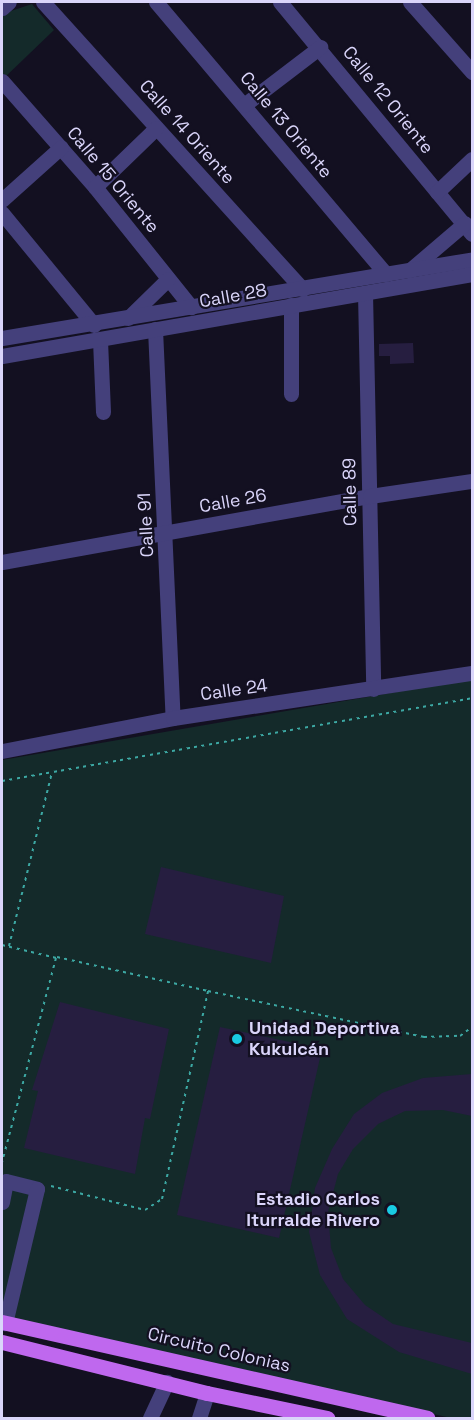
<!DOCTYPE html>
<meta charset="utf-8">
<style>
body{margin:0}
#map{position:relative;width:474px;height:1420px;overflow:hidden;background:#131021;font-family:"Space Grotesk",sans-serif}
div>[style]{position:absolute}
.green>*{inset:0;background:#142a2a}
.building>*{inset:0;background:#261e40}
.path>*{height:2px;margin-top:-1px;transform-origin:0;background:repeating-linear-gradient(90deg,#3ca8a3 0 3px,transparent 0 7.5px)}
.minor>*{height:15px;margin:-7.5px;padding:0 7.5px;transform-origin:7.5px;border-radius:7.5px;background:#44407b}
.major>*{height:15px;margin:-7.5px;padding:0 7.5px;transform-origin:7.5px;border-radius:7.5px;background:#bf68ee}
.dots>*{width:16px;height:16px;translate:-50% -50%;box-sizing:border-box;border:3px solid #131021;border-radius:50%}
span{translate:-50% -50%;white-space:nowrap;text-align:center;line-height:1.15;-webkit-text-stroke:4.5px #131021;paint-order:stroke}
.street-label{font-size:18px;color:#dad5fa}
.poi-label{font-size:18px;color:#dad5fa;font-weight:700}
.left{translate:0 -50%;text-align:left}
.right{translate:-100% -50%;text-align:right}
.frame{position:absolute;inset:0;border:3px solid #dad5fa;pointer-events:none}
</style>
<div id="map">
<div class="green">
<i style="clip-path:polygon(32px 4px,54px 30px,2px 80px,2px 14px)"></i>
<i style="clip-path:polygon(472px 679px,472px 1418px,451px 1418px,2px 1317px,2px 760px)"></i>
</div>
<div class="building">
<i style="clip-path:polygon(413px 343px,414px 363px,390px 364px,390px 356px,379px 356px,379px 344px)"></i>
<i style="clip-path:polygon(161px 867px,284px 896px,271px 963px,145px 934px)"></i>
<i style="clip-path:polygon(60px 1002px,169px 1029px,150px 1119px,145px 1118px,135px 1174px,24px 1148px,38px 1091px,32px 1090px)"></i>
<i style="clip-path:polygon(220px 1027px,322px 1049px,279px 1238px,177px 1215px)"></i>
<i style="clip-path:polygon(472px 1074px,472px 1116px,443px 1110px,405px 1111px,378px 1124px,353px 1149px,338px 1174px,328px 1212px,331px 1248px,343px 1279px,365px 1305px,393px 1324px,472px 1343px,472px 1374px,399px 1352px,347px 1319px,320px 1275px,309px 1232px,315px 1188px,332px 1149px,354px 1114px,382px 1093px,423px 1078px)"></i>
</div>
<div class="path">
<i style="left:2px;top:781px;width:477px;rotate:-10deg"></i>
<i style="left:2px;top:945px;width:56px;rotate:13.5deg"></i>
<i style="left:56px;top:958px;width:211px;rotate:104.8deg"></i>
<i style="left:9px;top:946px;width:179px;rotate:-76.1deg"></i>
<i style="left:57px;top:957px;width:155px;rotate:12.7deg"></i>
<i style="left:51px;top:1186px;width:97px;rotate:14.3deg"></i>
<i style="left:145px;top:1210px;width:20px;rotate:-33deg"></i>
<i style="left:162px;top:1199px;width:213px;rotate:-77.5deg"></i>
<i style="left:208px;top:991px;width:221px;rotate:12deg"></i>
<i style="left:424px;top:1037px;width:36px;rotate:-2deg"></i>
<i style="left:460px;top:1036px;width:15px;rotate:-37deg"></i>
</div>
<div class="minor">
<i style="left:43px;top:2px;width:387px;rotate:47.9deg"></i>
<i style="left:156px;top:2px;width:356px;rotate:49.8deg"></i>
<i style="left:280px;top:2px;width:301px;rotate:50.4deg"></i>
<i style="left:410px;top:2px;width:94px;rotate:48.5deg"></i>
<i style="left:2px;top:8px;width:9px;rotate:-41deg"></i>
<i style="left:2px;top:81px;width:141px;rotate:48.7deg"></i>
<i style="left:95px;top:187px;width:154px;rotate:51.3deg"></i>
<i style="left:244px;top:105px;width:96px;rotate:-37.3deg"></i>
<i style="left:95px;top:187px;width:85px;rotate:-44deg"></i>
<i style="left:437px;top:192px;width:48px;rotate:-43.3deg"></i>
<i style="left:2px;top:200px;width:79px;rotate:-41.9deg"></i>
<i style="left:2px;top:213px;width:145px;rotate:50.6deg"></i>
<i style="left:410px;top:270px;width:72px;rotate:-40.5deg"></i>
<i style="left:365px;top:293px;width:396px;rotate:88.8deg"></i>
<i style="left:291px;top:305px;width:89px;rotate:90deg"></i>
<i style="left:128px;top:318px;width:56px;rotate:-44.3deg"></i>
<i style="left:155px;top:329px;width:389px;rotate:87.4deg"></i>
<i style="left:2px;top:338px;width:477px;rotate:-9.5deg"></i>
<i style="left:100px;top:340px;width:72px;rotate:87.6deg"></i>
<i style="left:2px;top:356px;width:477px;rotate:-9.9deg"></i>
<i style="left:2px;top:562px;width:374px;rotate:-10.2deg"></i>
<i style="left:370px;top:496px;width:103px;rotate:-8.4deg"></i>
<i style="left:2px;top:751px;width:174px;rotate:-10.9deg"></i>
<i style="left:173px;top:718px;width:302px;rotate:-8.6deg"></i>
<i style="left:2px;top:1202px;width:21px;rotate:-79deg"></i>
<i style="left:6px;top:1181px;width:32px;rotate:14deg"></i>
<i style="left:37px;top:1189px;width:138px;rotate:103.4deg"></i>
<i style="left:150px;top:1418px;width:40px;rotate:-65deg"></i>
<i style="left:199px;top:1418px;width:26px;rotate:-72deg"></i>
</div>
<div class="major">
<i style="left:2px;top:1322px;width:436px;rotate:12.7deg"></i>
<i style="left:2px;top:1342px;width:211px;rotate:14deg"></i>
<i style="left:207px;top:1393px;width:123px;rotate:11.8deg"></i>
</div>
<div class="dots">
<i style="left:237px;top:1039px;background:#19cae2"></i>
<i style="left:392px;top:1210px;background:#19cae2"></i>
</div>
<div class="street-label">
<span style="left:388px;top:100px;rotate:51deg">Calle 12 Oriente</span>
<span style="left:286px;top:125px;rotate:50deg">Calle 13 Oriente</span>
<span style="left:187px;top:132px;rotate:48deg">Calle 14 Oriente</span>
<span style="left:113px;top:180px;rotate:50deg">Calle 15 Oriente</span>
<span style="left:233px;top:296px;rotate:-10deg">Calle 28</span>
<span style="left:350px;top:492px;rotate:-91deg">Calle 89</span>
<span style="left:233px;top:501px;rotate:-10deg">Calle 26</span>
<span style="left:146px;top:525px;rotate:-93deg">Calle 91</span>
<span style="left:234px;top:690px;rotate:-8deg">Calle 24</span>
<span style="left:219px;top:1350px;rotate:13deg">Circuito Colonias</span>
</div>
<div class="poi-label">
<span class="left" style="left:249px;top:1039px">Unidad Deportiva<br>Kukulcán</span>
<span class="right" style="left:380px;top:1210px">Estadio Carlos<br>Iturralde Rivero</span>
</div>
<div class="frame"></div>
</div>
